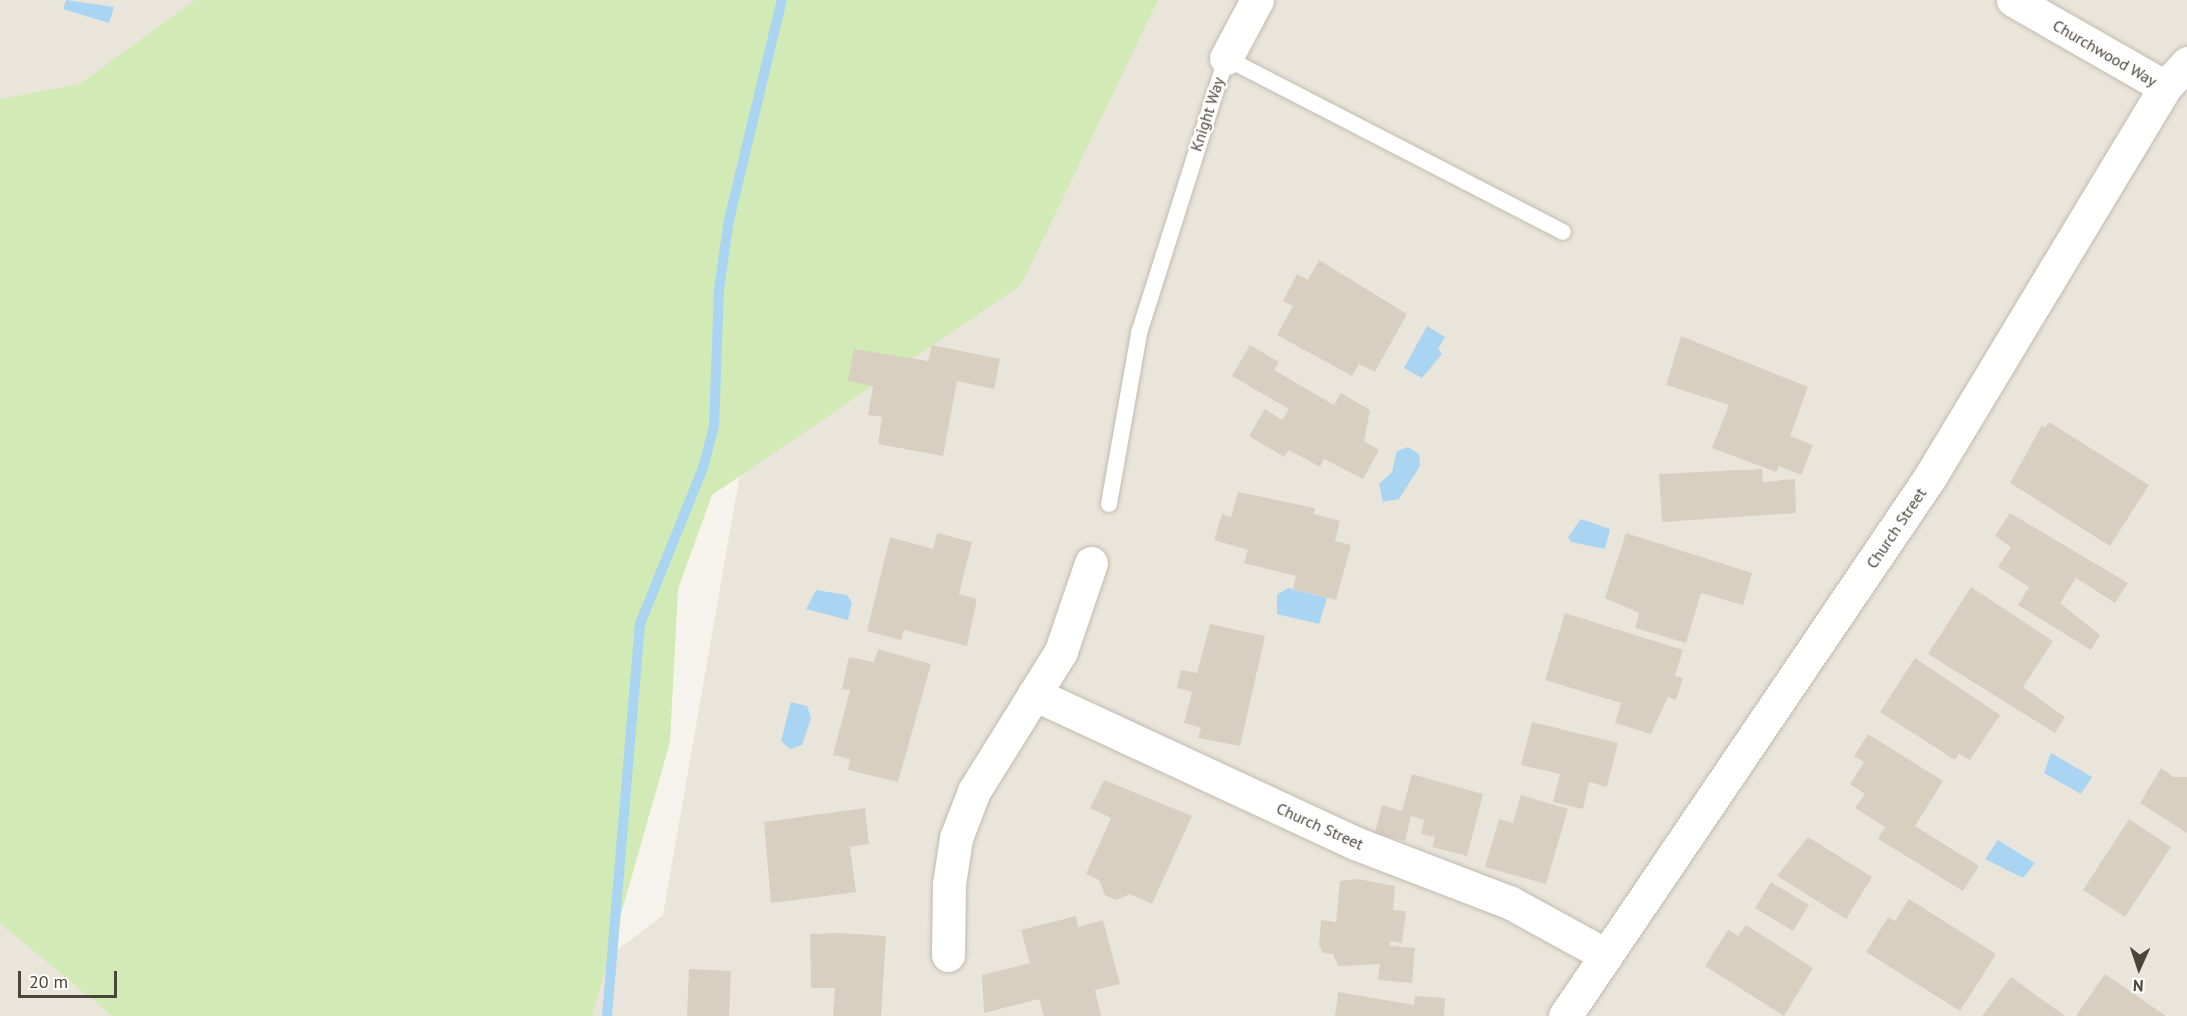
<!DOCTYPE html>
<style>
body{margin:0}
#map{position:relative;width:2187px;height:1016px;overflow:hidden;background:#f6f3ec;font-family:"PT Sans",sans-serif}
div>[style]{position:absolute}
.residential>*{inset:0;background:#eae5da}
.green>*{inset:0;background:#d2eab5}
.water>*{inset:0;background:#a9d4f2}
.stream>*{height:10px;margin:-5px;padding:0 5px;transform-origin:5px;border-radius:5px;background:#a9d4f2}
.building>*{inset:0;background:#d8cfc1}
.roads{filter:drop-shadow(0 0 2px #c2bbae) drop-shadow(0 0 2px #c2bbae)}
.service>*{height:16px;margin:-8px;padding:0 8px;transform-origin:8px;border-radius:8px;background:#fff}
.minor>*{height:33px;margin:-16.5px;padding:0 16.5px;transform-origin:16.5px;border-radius:16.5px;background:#fff}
span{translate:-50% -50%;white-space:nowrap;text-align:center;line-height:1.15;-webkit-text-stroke:4.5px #fff;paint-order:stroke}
.street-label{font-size:16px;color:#4b4439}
.north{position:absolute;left:2109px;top:938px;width:60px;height:60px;-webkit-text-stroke:4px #fff;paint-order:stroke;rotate:183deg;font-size:16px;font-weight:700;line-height:24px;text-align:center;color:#4b4439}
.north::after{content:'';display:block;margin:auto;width:21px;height:27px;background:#4b4439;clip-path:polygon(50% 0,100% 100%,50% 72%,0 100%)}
.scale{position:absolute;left:18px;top:971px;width:99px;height:27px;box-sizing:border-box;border:3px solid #4b4439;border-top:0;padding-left:8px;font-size:18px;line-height:21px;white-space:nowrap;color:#4b4439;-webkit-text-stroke:4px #fff;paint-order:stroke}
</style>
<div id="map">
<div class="residential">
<i style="clip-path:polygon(0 0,217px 0,97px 95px,0 109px)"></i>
<i style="clip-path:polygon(871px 0,2187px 0,2187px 1016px,532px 1016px,663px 915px,744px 451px)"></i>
<i style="clip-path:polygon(0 843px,274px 1016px,0 1016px)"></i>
</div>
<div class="green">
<i style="clip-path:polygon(195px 0,1158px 0,1021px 285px,712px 495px,678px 589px,670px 742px,592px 1016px,112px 1016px,0 923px,0 99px,80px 84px)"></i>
</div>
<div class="water">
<i style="clip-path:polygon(66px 0,114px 7px,109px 23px,63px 9px)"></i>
<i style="clip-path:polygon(1427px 326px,1445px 337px,1438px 349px,1442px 354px,1422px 378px,1404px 368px)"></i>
<i style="clip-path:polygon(1408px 447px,1419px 454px,1420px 466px,1399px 499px,1383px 502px,1379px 484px,1392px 472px,1397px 451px)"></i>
<i style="clip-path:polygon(1581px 519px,1610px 529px,1605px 549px,1571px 542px,1568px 537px)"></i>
<i style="clip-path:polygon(1288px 588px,1327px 598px,1319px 624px,1277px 614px,1277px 595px)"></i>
<i style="clip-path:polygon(816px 590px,847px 595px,852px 603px,848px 620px,806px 609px)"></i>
<i style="clip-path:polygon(791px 702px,807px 706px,811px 718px,802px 745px,790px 749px,781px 741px)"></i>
<i style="clip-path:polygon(2051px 753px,2092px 777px,2081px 794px,2044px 773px)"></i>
<i style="clip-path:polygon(1998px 840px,2035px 863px,2023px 878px,1985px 859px)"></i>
</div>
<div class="stream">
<i style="left:607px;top:1016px;width:393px;rotate:-85.2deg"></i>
<i style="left:640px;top:624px;width:168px;rotate:-68deg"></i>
<i style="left:703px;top:468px;width:43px;rotate:-75.3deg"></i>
<i style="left:714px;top:426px;width:137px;rotate:-87.9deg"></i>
<i style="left:719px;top:289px;width:70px;rotate:-81.8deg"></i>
<i style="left:729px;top:220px;width:226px;rotate:-76.5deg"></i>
</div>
<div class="building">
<i style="clip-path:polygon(1319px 260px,1407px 314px,1375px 372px,1359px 364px,1352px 376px,1277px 335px,1293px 306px,1283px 301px,1297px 274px,1308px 280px)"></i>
<i style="clip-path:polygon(1681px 336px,1808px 387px,1790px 436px,1813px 445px,1801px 475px,1779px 466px,1776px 472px,1712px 448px,1729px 405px,1666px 385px)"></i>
<i style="clip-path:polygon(932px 345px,1000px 359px,994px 389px,957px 381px,943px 456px,878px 444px,882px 417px,868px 415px,873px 386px,848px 381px,854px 349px,928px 361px)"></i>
<i style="clip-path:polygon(1250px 345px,1279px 362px,1274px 370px,1334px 405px,1341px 393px,1370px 410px,1364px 441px,1379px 450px,1363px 479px,1324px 459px,1320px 467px,1289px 450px,1284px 457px,1249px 436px,1265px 409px,1282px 420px,1289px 409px,1232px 376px)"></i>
<i style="clip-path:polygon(2049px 422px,2149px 485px,2110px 546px,2010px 483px,2042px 425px,2045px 428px)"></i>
<i style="clip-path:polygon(1762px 469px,1763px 482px,1795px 479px,1796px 513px,1662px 522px,1659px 474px)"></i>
<i style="clip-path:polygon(1238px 492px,1315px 508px,1314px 514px,1340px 521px,1335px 541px,1351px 545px,1336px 600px,1293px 589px,1296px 576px,1244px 563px,1248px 550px,1214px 540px,1222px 514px,1231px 517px)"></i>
<i style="clip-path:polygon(2010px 513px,2128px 583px,2115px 603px,2076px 578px,2060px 603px,2100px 635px,2091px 650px,2018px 605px,2029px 587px,1998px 567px,2011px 547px,1995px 536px)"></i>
<i style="clip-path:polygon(937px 533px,972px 542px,959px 594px,977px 599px,967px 646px,904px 630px,901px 640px,867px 631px,890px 537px,933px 549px)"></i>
<i style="clip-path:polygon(1626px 533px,1752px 573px,1743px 605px,1701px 593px,1686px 643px,1635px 628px,1639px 613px,1605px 598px)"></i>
<i style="clip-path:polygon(1971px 587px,2053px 641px,2023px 687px,2065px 717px,2055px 733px,1928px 654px)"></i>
<i style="clip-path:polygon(1565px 613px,1683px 650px,1675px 676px,1683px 678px,1676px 700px,1668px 697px,1651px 734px,1615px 723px,1621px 703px,1545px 680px)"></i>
<i style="clip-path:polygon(1210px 624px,1265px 636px,1240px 746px,1198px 738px,1201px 728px,1184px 723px,1192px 692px,1177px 688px,1181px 670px,1197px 673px)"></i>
<i style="clip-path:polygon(878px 649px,931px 664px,898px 782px,848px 770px,850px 759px,833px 755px,850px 690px,842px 689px,849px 657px,874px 662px)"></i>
<i style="clip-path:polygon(1915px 658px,2000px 715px,1970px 760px,1959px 754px,1955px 760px,1880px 712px)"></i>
<i style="clip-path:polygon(1532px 722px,1618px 743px,1607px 787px,1589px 782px,1583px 809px,1553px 802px,1560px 774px,1521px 765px)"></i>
<i style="clip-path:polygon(1868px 734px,1943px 781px,1915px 826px,1979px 866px,1963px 891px,1878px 839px,1885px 827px,1855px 808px,1865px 794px,1850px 784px,1864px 762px,1854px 756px)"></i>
<i style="clip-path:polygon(2161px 768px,2174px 777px,2187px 777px,2187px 833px,2140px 803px)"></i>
<i style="clip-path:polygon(1412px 774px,1483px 794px,1467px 856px,1432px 847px,1435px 837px,1421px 834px,1424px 820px,1411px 816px,1405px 841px,1375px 833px,1382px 805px,1402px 811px)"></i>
<i style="clip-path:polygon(1104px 780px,1192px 816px,1152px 904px,1130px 894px,1116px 900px,1105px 895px,1099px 880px,1086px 874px,1111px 818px,1090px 808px)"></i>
<i style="clip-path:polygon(1521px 795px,1568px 809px,1546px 884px,1485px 867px,1499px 819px,1513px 823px)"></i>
<i style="clip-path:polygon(865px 808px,869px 844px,850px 847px,856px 892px,771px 903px,764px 822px)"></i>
<i style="clip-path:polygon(2129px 819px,2171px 847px,2125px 917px,2083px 890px)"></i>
<i style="clip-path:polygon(1808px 837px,1872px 877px,1846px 919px,1777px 876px)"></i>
<i style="clip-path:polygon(1358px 879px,1395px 886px,1393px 910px,1406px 911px,1402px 943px,1390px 941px,1390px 946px,1415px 948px,1412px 983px,1378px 980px,1380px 964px,1338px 966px,1333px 954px,1323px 953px,1319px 945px,1321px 920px,1336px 922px,1340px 881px)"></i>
<i style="clip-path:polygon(1771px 882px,1809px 905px,1793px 931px,1755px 908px)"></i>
<i style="clip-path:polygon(1909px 899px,1996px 954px,1960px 1011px,1866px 952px,1888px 917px,1895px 921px)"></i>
<i style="clip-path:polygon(1076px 916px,1078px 927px,1103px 920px,1120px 984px,1095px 990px,1101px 1016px,1044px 1016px,1039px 999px,984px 1013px,982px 975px,1030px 963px,1021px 930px)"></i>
<i style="clip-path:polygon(1746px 925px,1813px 968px,1784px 1016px,1705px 966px,1728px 930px,1738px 936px)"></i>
<i style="clip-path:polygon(838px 933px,886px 936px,881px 1016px,833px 1016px,835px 988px,811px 988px,810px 934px)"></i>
<i style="clip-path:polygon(689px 969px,731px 971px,729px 1016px,687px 1016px)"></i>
<i style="clip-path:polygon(2105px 974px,2166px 1016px,2076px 1016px)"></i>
<i style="clip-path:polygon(2011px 977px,2065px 1016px,1982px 1016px)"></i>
<i style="clip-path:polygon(1338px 992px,1414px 1005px,1415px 996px,1445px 998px,1444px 1016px,1335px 1016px)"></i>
</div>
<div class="roads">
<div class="service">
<i style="left:1109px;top:504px;width:174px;rotate:-80deg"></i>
<i style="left:1139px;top:333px;width:288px;rotate:-72.4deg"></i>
<i style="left:1226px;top:58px;width:379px;rotate:27.3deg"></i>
</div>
<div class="minor">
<i style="left:2013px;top:0;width:175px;rotate:29.8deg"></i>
<i style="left:1226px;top:58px;width:66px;rotate:-61.9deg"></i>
<i style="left:1034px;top:694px;width:354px;rotate:24.9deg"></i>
<i style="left:1355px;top:843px;width:165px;rotate:21deg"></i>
<i style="left:1509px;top:902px;width:111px;rotate:28.7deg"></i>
<i style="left:948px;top:955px;width:71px;rotate:-89.2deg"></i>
<i style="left:949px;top:884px;width:47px;rotate:-81.3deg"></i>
<i style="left:956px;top:838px;width:50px;rotate:-69deg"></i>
<i style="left:974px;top:791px;width:165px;rotate:-58.1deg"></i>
<i style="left:1061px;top:651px;width:93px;rotate:-71.2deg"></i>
<i style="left:1565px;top:1016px;width:651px;rotate:-55.89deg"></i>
<i style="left:1930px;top:477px;width:455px;rotate:-58.9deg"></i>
<i style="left:2165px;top:87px;width:33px;rotate:-47deg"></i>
</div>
</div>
<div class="street-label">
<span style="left:2105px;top:53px;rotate:30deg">Churchwood Way</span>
<span style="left:1207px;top:114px;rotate:-72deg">Knight Way</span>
<span style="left:1896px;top:528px;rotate:-56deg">Church Street</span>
<span style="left:1320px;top:826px;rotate:24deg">Church Street</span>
</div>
<div class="north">N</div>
<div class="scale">20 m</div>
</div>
